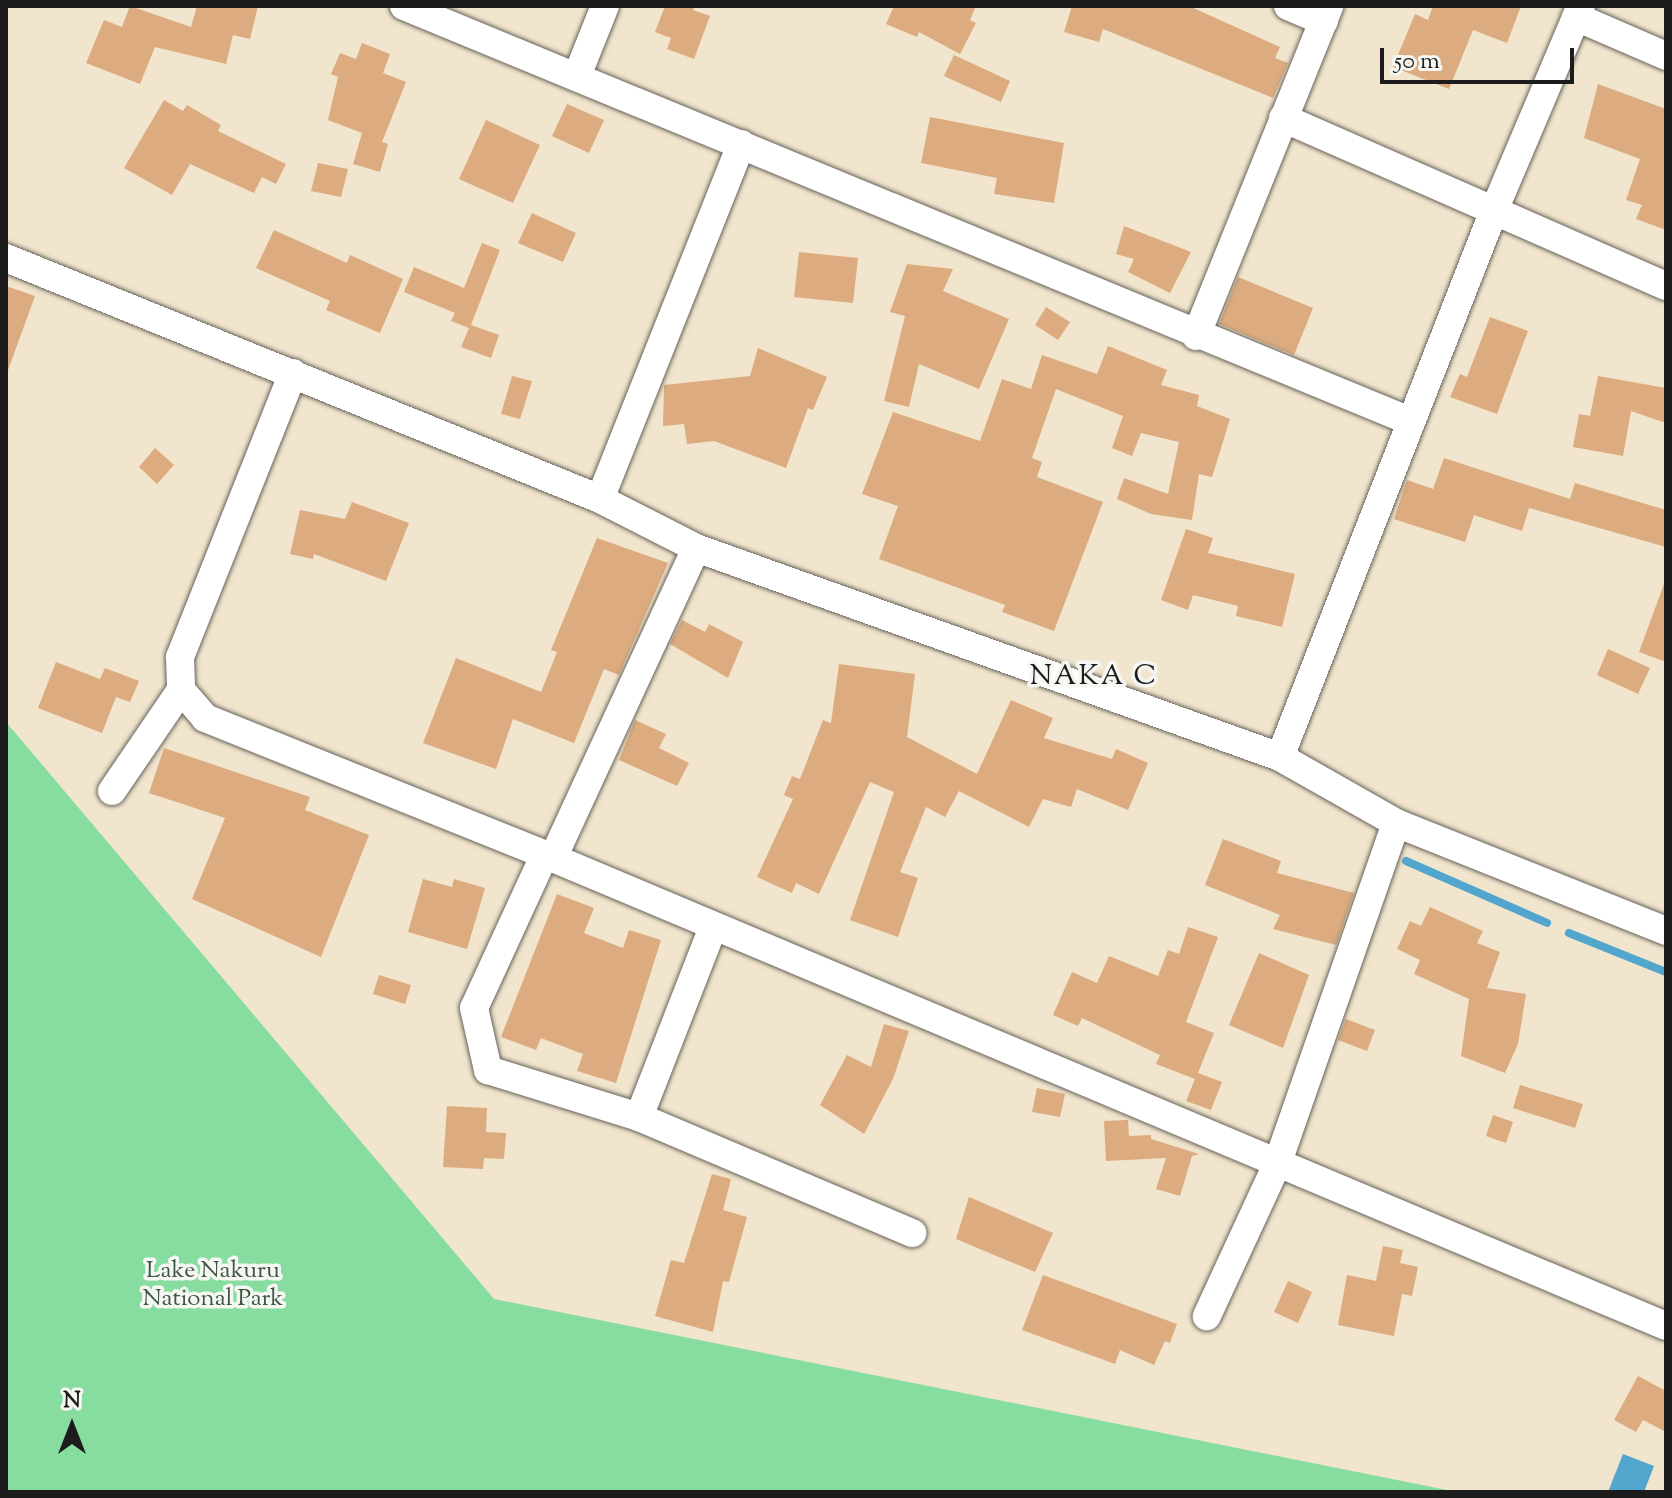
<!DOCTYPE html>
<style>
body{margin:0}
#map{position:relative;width:1672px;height:1498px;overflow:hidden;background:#f1e5cd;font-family:"Sorts Mill Goudy",serif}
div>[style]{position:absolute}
.green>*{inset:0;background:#87dda0}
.water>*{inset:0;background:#52a6ce}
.stream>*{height:8px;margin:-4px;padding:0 4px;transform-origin:4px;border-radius:4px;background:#52a6ce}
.building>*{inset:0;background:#dcab7f}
.roads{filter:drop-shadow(0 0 2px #67625a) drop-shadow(0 0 2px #67625a)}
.minor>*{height:28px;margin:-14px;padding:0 14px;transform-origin:14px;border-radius:14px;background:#fff}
span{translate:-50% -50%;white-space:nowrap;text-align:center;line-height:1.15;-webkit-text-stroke:7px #f6f6f2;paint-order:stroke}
.park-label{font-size:24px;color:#3c5644}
.quarter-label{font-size:28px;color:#1c1c1c;letter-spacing:2px}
.frame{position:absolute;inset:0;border:8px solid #1c1c1c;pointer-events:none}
.north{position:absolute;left:32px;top:1386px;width:80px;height:80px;-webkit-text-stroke:6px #f6f6f2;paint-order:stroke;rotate:0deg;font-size:22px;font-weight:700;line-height:32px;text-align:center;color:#1c1c1c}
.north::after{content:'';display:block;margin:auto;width:28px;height:36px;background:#1c1c1c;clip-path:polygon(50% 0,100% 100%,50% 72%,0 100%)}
.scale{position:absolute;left:1380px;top:48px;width:194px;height:36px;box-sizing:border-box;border:4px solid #1c1c1c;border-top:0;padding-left:10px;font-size:24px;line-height:28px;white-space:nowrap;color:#1c1c1c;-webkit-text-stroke:6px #f6f6f2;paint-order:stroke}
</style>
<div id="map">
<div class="green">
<i style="clip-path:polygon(6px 722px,494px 1299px,1457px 1492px,6px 1492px)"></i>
</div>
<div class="water">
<i style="clip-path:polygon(1623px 1454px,1654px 1466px,1644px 1492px,1608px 1492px)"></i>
</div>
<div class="stream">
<i style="left:1406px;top:861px;width:154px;rotate:23.7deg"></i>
<i style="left:1569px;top:933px;width:105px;rotate:21.9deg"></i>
</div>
<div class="building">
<i style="clip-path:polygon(130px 6px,191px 27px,197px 6px,258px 6px,250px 39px,233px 35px,226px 64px,155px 47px,140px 84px,86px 63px,104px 20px,122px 27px)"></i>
<i style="clip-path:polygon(665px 6px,695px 6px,693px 10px,710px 16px,694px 59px,667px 49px,671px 38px,655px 32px)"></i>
<i style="clip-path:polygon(894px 6px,976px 6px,970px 20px,976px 23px,960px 54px,919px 32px,917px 37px,886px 24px)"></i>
<i style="clip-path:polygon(1072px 6px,1189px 6px,1280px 47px,1275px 58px,1288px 63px,1273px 98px,1103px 29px,1099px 42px,1064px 32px)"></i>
<i style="clip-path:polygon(1433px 6px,1521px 6px,1507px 43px,1473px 30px,1449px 89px,1393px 67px,1415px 14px,1428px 20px)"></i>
<i style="clip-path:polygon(362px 43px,390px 54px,383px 73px,406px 82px,382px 142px,388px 144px,380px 172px,353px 164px,362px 133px,328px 120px,338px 77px,331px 74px,340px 53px,356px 59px)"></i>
<i style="clip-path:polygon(954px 55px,1010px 81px,1001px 102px,944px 76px)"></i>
<i style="clip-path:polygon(1598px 84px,1666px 109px,1666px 230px,1636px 219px,1642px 205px,1626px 200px,1640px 159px,1584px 138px)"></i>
<i style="clip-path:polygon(164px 100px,183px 111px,187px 105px,221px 125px,218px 131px,286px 164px,276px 184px,262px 177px,254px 193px,190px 164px,172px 195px,124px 168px)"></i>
<i style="clip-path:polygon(567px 104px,604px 120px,589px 153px,552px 136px)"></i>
<i style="clip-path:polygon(930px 117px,1064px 143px,1054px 203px,994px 194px,997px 178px,921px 163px)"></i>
<i style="clip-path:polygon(486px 120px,540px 145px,513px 203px,459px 179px)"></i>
<i style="clip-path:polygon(318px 163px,348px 169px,341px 197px,311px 191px)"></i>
<i style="clip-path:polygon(532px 213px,576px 233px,563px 262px,518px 243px)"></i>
<i style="clip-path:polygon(1124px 226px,1191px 252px,1170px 293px,1128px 272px,1134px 259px,1116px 254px)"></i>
<i style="clip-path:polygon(274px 230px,347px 263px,350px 255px,403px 279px,380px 333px,326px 310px,330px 301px,256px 268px)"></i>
<i style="clip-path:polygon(482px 243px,500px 250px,471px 325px,499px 335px,491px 358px,461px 347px,469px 328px,451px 321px,455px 313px,404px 292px,414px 267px,464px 288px)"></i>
<i style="clip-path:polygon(799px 252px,858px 258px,853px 303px,794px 297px)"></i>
<i style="clip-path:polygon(907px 264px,953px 269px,943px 291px,1009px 319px,979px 389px,919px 364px,909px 407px,884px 401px,905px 316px,890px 312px)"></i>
<i style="clip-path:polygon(1238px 277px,1313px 308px,1294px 355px,1219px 324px)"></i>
<i style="clip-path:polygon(6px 286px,35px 296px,8px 370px,6px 369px)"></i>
<i style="clip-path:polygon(1046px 307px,1070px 322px,1058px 340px,1035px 325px)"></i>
<i style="clip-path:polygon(1490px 317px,1528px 331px,1497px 414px,1450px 397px,1460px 374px,1467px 377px)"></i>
<i style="clip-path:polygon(1108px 346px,1167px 370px,1161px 385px,1199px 395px,1197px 406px,1230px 419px,1212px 477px,1199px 474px,1192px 520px,1151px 514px,1117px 499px,1124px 478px,1168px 494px,1179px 442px,1141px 433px,1132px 456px,1112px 448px,1123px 416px,1056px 389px,1032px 458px,1042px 462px,1037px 477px,1103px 502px,1054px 631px,1002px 612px,1005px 605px,879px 559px,898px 506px,862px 494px,893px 412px,980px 441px,1002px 379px,1031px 389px,1042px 355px,1097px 374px)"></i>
<i style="clip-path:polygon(758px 348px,827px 377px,813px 410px,808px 408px,786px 468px,714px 441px,687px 444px,684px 424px,663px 426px,664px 385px,750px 376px)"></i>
<i style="clip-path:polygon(512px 376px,532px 381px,520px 419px,501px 414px)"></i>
<i style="clip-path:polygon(1598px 376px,1666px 388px,1666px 423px,1631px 411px,1623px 456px,1573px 447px,1579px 414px,1590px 416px)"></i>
<i style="clip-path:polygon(155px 448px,174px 465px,157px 484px,139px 467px)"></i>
<i style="clip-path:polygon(1444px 458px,1570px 499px,1575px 483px,1666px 510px,1666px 547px,1529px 508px,1522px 531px,1474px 515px,1465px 542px,1394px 519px,1407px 480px,1433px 489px)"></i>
<i style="clip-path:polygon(352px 502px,409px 523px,386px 581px,314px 554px,313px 559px,290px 554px,300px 510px,345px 519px)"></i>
<i style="clip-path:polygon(1186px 529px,1213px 538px,1208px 553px,1295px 574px,1282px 627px,1236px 616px,1238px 606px,1193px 595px,1188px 610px,1161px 600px)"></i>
<i style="clip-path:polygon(597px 538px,668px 563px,619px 675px,604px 669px,574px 743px,513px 719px,496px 769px,423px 743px,456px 658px,541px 692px,557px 652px,551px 650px)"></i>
<i style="clip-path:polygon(1664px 584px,1666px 584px,1666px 662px,1639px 652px)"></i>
<i style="clip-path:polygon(682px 620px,705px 632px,709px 624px,743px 642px,728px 678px,670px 644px)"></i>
<i style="clip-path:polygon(1608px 649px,1650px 668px,1638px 694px,1597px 675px)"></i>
<i style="clip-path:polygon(56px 662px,100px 679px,105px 668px,139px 681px,130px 702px,116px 697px,102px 733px,38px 708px)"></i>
<i style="clip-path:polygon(839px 664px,915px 674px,907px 737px,977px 774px,1011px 700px,1053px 718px,1044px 738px,1112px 759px,1116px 749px,1148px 763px,1128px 810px,1077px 789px,1071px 807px,1043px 799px,1029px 827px,959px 791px,945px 817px,926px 807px,900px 872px,918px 878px,898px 937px,850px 920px,894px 792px,870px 782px,819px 894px,796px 883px,792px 893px,757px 877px,793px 799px,784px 795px,792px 776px,800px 779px,823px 720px,831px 723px)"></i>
<i style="clip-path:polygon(635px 720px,666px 734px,659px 748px,689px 763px,677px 786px,619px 760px)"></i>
<i style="clip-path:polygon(164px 748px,310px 797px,305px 810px,369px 835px,321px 957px,192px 899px,225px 818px,149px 793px)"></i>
<i style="clip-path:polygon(1223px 839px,1281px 861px,1277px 873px,1354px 893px,1336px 945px,1273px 929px,1280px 915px,1205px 885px)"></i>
<i style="clip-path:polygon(423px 879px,452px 887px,454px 879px,485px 888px,467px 949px,408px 932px)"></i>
<i style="clip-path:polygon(557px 894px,594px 908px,584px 933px,623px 948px,629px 930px,661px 940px,616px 1083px,577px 1071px,583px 1054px,541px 1038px,536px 1050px,501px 1037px)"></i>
<i style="clip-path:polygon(1430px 907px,1483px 931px,1477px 943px,1500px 952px,1487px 988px,1526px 994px,1518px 1044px,1505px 1073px,1461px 1056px,1469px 999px,1414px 974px,1420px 960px,1397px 949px,1410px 921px,1421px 926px)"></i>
<i style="clip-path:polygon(1188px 927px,1218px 937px,1186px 1022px,1214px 1033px,1198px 1073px,1222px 1082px,1211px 1110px,1186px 1101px,1195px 1079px,1156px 1064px,1160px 1055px,1082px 1018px,1078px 1026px,1053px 1015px,1072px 972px,1097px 983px,1109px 956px,1158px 976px,1168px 950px,1179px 954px)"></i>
<i style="clip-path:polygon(1259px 953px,1309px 975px,1283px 1048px,1229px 1025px)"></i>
<i style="clip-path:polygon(379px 975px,411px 985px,405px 1004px,373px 994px)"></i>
<i style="clip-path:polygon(1346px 1019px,1375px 1030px,1367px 1051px,1338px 1040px)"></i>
<i style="clip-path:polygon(884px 1024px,909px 1031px,893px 1079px,864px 1134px,820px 1105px,847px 1055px,871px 1067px)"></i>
<i style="clip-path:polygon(1520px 1085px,1583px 1104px,1575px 1128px,1513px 1108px)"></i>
<i style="clip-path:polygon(1037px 1088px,1065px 1094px,1060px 1117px,1032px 1112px)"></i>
<i style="clip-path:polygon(447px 1106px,487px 1108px,486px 1132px,506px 1133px,504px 1159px,484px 1158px,483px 1169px,443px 1167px)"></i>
<i style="clip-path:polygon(1493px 1115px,1513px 1122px,1506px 1143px,1486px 1136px)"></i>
<i style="clip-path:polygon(1128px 1120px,1129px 1136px,1151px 1135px,1151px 1139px,1199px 1154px,1192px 1156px,1180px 1196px,1156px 1189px,1166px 1158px,1106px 1161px,1104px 1121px)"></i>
<i style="clip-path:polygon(712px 1174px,731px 1179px,723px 1210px,747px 1217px,729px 1282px,723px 1281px,713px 1332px,655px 1316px,671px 1260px,684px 1263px)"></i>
<i style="clip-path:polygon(969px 1197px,1053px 1233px,1035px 1272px,956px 1239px)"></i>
<i style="clip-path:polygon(1383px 1246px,1403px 1250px,1400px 1263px,1418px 1267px,1412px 1296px,1402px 1294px,1394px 1336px,1338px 1325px,1347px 1275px,1376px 1281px)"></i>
<i style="clip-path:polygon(1043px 1275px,1177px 1324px,1170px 1343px,1165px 1341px,1154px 1365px,1120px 1350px,1115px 1364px,1022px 1330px)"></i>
<i style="clip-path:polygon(1288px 1281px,1312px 1292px,1298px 1323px,1274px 1312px)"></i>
<i style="clip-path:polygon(1638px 1376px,1666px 1391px,1666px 1432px,1643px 1420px,1636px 1432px,1614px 1420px)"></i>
</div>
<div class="roads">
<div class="minor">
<i style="left:404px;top:6px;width:1088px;rotate:22.42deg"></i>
<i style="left:1288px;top:6px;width:39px;rotate:23deg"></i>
<i style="left:1576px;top:17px;width:98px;rotate:23.4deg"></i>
<i style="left:577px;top:76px;width:75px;rotate:-68.2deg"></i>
<i style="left:1283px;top:118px;width:418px;rotate:23.7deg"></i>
<i style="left:6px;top:258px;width:641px;rotate:22.08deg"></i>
<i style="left:600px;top:499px;width:108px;rotate:27deg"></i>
<i style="left:696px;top:548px;width:620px;rotate:19.69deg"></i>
<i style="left:1280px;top:757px;width:133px;rotate:29.6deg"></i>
<i style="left:1396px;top:823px;width:359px;rotate:109.2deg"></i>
<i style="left:1278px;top:1162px;width:170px;rotate:114.8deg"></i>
<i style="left:1196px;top:336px;width:356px;rotate:-68deg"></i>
<i style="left:293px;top:373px;width:306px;rotate:111.7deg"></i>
<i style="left:180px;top:657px;width:33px;rotate:88deg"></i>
<i style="left:181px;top:690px;width:37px;rotate:49deg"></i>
<i style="left:205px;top:718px;width:375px;rotate:21.9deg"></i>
<i style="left:553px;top:858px;width:1207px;rotate:22.81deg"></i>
<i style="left:600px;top:499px;width:382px;rotate:-68.3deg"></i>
<i style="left:1280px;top:757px;width:584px;rotate:-68.62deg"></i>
<i style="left:1493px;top:213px;width:225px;rotate:-67deg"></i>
<i style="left:112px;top:791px;width:122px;rotate:-55.7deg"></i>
<i style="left:1396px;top:823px;width:291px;rotate:21.8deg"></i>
<i style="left:544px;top:856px;width:167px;rotate:114.7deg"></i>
<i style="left:474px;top:1008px;width:64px;rotate:77.3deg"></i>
<i style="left:488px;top:1070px;width:158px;rotate:17.3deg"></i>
<i style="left:639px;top:1117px;width:297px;rotate:23deg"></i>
<i style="left:553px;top:858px;width:341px;rotate:-65.2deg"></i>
<i style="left:639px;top:1117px;width:204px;rotate:-68.7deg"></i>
</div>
</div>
<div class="park-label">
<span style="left:213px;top:1286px">Lake Nakuru<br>National Park</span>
</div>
<div class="quarter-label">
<span style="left:1094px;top:677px">NAKA C</span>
</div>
<div class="frame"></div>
<div class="north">N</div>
<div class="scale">50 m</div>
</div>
